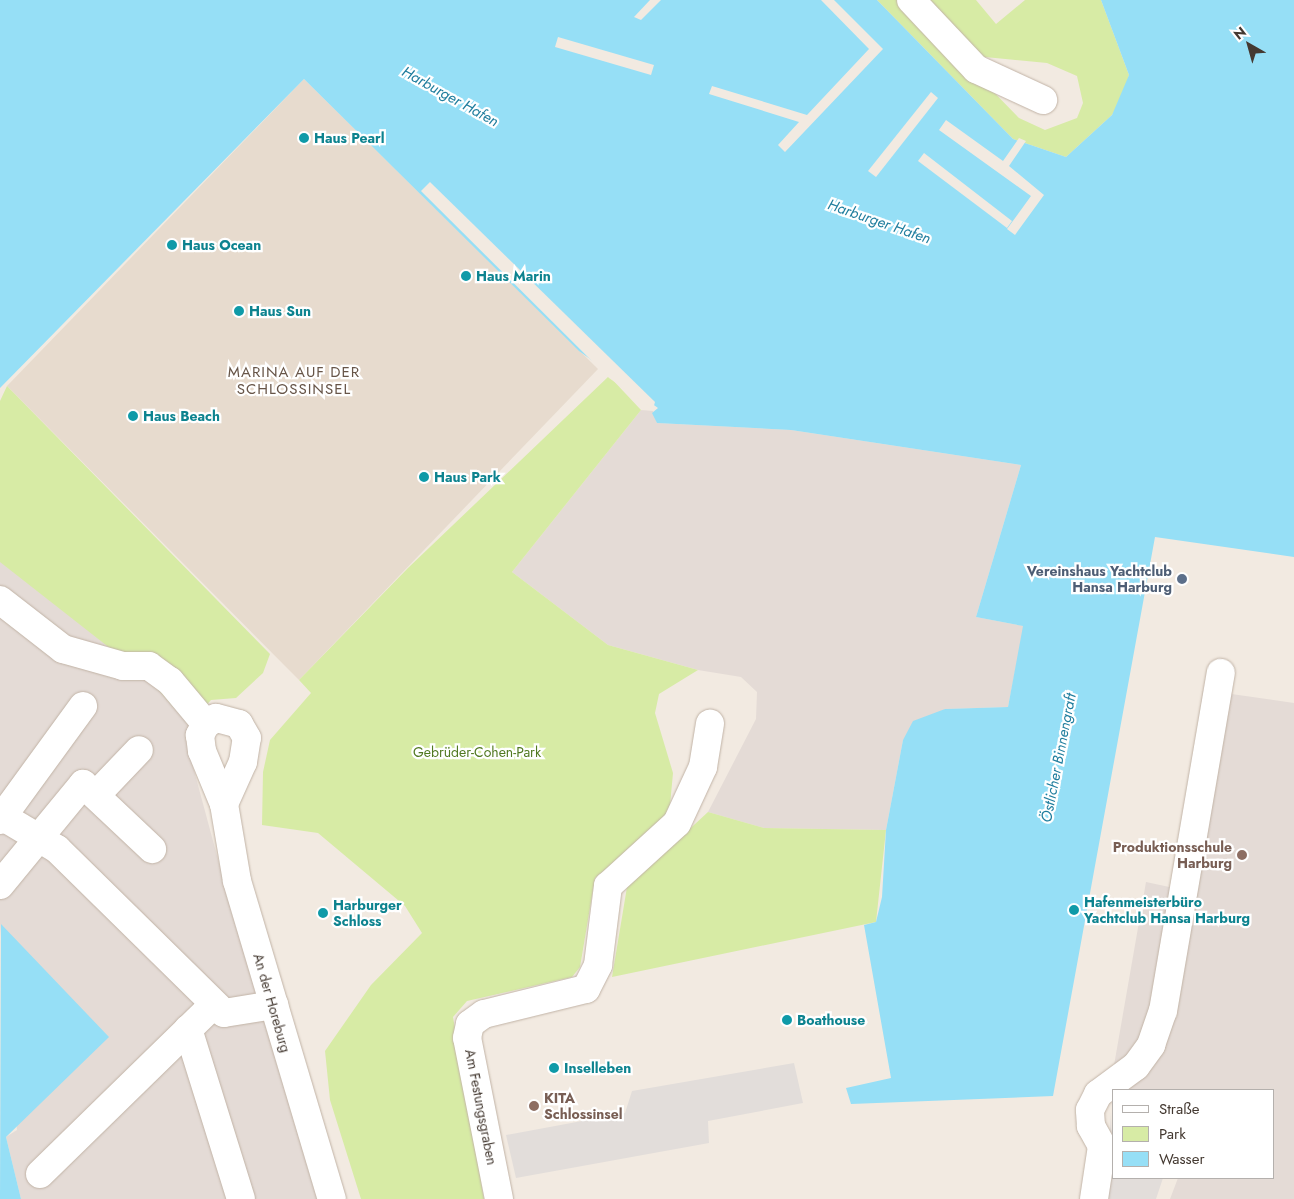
<!DOCTYPE html>
<meta charset="utf-8">
<style>
body{margin:0}
#map{position:relative;width:1294px;height:1199px;overflow:hidden;background:#f2eae1;font-family:Jost,sans-serif}
div>[style]{position:absolute}
.residential>*{inset:0;background:#e7dbce}
.industrial>*{inset:0;background:#e4dbd6}
.green>*{inset:0;background:#d7eba5}
.parking>*{inset:0;background:#e2ddda}
.water>*{inset:0;background:#96dff6}
.pier>*{inset:0;background:#f2eae1}
.roads{filter:drop-shadow(0 0 1px #c1b3a6) drop-shadow(0 0 1px #c1b3a6)}
.minor>*{height:28px;margin:-14px;padding:0 14px;transform-origin:14px;border-radius:14px;background:#fff}
.dots>*{width:14px;height:14px;translate:-50% -50%;box-sizing:border-box;border:2px solid #fff;border-radius:50%}
span{translate:-50% -50%;white-space:nowrap;text-align:center;line-height:1.15;-webkit-text-stroke:4.5px #fff;paint-order:stroke}
.culture-label{font-size:14px;color:#0d838f;font-weight:700}
.left{translate:0 -50%;text-align:left}
.service-label{font-size:14px;color:#4e5e75;font-weight:700}
.right{translate:-100% -50%;text-align:right}
.park-label{font-size:14px;color:#517921}
.education-label{font-size:14px;color:#785e54;font-weight:700}
.street-label{font-size:14px;color:#443931}
.water-label{font-size:15px;color:#207e9e;font-style:italic}
.neighbourhood-label{font-size:15px;color:#675548;letter-spacing:1px}
.legend{position:absolute;left:1112px;top:1089px;width:162px;height:90px;box-sizing:border-box;background:#fff;border:1px solid #b4b0ad;margin:0;padding:6px 9px;list-style:none;font-size:15px;color:#443931}
.legend li{display:flex;align-items:center;gap:10px;height:25px}
.legend b{width:25px;border:1px solid #b4b0ad}
.north{position:absolute;left:1224px;top:20px;width:50px;height:50px;-webkit-text-stroke:4px #fff;paint-order:stroke;rotate:322deg;font-size:14px;font-weight:700;line-height:20px;text-align:center;color:#443931}
.north::after{content:'';display:block;margin:auto;width:18px;height:22px;background:#443931;clip-path:polygon(50% 0,100% 100%,50% 72%,0 100%)}
</style>
<div id="map">
<div class="residential">
<i style="clip-path:polygon(304px 79px,598px 369px,299px 680px,7px 386px)"></i>
</div>
<div class="industrial">
<i style="clip-path:polygon(641px 410px,653px 411px,657px 423px,791px 430px,1021px 465px,976px 617px,1024px 626px,1008px 707px,945px 709px,903px 740px,886px 830px,764px 828px,708px 812px,756px 719px,757px 692px,741px 677px,698px 670px,608px 645px,512px 572px)"></i>
<i style="clip-path:polygon(0 560px,120px 653px,173px 701px,189px 725px,192px 763px,226px 889px,332px 1199px,21px 1199px,6px 1137px,17px 1130px,0 924px)"></i>
<i style="clip-path:polygon(1203px 690px,1294px 703px,1294px 1199px,1170px 1199px,1178px 1178px,1273px 1178px,1273px 1090px,1109px 1094px,1146px 882px,1174px 888px)"></i>
</div>
<div class="green">
<i style="clip-path:polygon(877px 0,904px 0,1019px 118px,1045px 130px,1077px 118px,1083px 103px,1077px 76px,1047px 63px,975px 56px,921px 0,976px 0,996px 24px,1025px 0,1101px 0,1129px 75px,1124px 94px,1112px 115px,1066px 157px,1013px 139px)"></i>
<i style="clip-path:polygon(609px 376px,641px 410px,512px 572px,608px 645px,698px 670px,659px 694px,655px 713px,673px 773px,669px 816px,595px 878px,580px 967px,572px 977px,467px 1001px,453px 1017px,484px 1199px,361px 1199px,330px 1100px,325px 1051px,371px 985px,422px 933px,405px 906px,318px 833px,262px 825px,263px 772px,270px 740px,311px 693px,299px 680px,408px 568px)"></i>
<i style="clip-path:polygon(7px 386px,270px 654px,263px 673px,236px 698px,211px 700px,189px 725px,148px 678px,0 562px,0 401px)"></i>
<i style="clip-path:polygon(708px 812px,764px 828px,886px 830px,876px 922px,612px 977px,627px 887px)"></i>
</div>
<div class="parking">
<i style="clip-path:polygon(794px 1063px,803px 1103px,708px 1121px,709px 1143px,516px 1178px,506px 1135px,625px 1113px,632px 1091px)"></i>
<i style="clip-path:polygon(1111px 1112px,1113px 1178px,1163px 1178px,1156px 1199px,1106px 1199px)"></i>
</div>
<div class="water">
<i style="clip-path:polygon(0 0,877px 0,1013px 139px,1066px 157px,1112px 115px,1129px 75px,1101px 0,1294px 0,1294px 557px,1155px 537px,1053px 1096px,851px 1104px,846px 1088px,891px 1078px,864px 925px,876px 922px,882px 897px,886px 830px,903px 740px,913px 721px,945px 709px,1008px 707px,1023px 626px,976px 617px,1021px 465px,791px 430px,657px 423px,652px 413px,658px 408px,579px 351px,304px 79px,0 388px)"></i>
<i style="clip-path:polygon(1px 924px,109px 1037px,6px 1137px,21px 1199px,0 1199px)"></i>
</div>
<div class="pier">
<i style="clip-path:polygon(650px 0,661px 0,641px 20px,634px 17px)"></i>
<i style="clip-path:polygon(821px 0,834px 0,883px 49px,785px 152px,778px 145px,799px 122px,709px 94px,712px 86px,807px 115px,869px 49px)"></i>
<i style="clip-path:polygon(558px 37px,654px 65px,651px 75px,555px 47px)"></i>
<i style="clip-path:polygon(931px 92px,938px 98px,876px 177px,868px 171px)"></i>
<i style="clip-path:polygon(946px 120px,1003px 161px,1019px 138px,1026px 141px,1009px 166px,1044px 195px,1015px 235px,1007px 229px,1031px 196px,939px 130px)"></i>
<i style="clip-path:polygon(924px 153px,1012px 221px,1007px 228px,918px 161px)"></i>
<i style="clip-path:polygon(430px 182px,655px 402px,653px 409px,609px 378px,421px 191px)"></i>
</div>
<div class="roads">
<div class="minor">
<i style="left:911px;top:0;width:95px;rotate:46.7deg"></i>
<i style="left:976px;top:69px;width:74px;rotate:24.8deg"></i>
<i style="left:0;top:600px;width:80px;rotate:37.9deg"></i>
<i style="left:63px;top:649px;width:62px;rotate:15.8deg"></i>
<i style="left:123px;top:666px;width:26px"></i>
<i style="left:149px;top:666px;width:26px;rotate:36deg"></i>
<i style="left:170px;top:681px;width:56px;rotate:50.1deg"></i>
<i style="left:96px;top:795px;width:62px;rotate:-46.3deg"></i>
<i style="left:224px;top:804px;width:46px;rotate:-65.7deg"></i>
<i style="left:243px;top:762px;width:24px;rotate:-81deg"></i>
<i style="left:247px;top:738px;width:16px;rotate:-120deg"></i>
<i style="left:239px;top:724px;width:24px;rotate:-165deg"></i>
<i style="left:216px;top:718px;width:12px;rotate:149deg"></i>
<i style="left:206px;top:724px;width:13px;rotate:119deg"></i>
<i style="left:200px;top:735px;width:16px;rotate:83deg"></i>
<i style="left:202px;top:751px;width:57px;rotate:67.5deg"></i>
<i style="left:224px;top:804px;width:78px;rotate:80.4deg"></i>
<i style="left:237px;top:881px;width:332px;rotate:73.4deg"></i>
<i style="left:0;top:815px;width:66px;rotate:30.8deg"></i>
<i style="left:57px;top:849px;width:234px;rotate:44.5deg"></i>
<i style="left:224px;top:1013px;width:51px;rotate:-9.1deg"></i>
<i style="left:0;top:820px;width:141px;rotate:-53.9deg"></i>
<i style="left:0;top:885px;width:131px;rotate:-50.6deg"></i>
<i style="left:83px;top:784px;width:95px;rotate:43.3deg"></i>
<i style="left:188px;top:1029px;width:178px;rotate:72.7deg"></i>
<i style="left:40px;top:1174px;width:243px;rotate:-44.3deg"></i>
<i style="left:499px;top:1199px;width:164px;rotate:-101.2deg"></i>
<i style="left:467px;top:1038px;width:14px;rotate:-78deg"></i>
<i style="left:470px;top:1024px;width:17px;rotate:-36deg"></i>
<i style="left:484px;top:1014px;width:105px;rotate:-13.8deg"></i>
<i style="left:586px;top:989px;width:27px;rotate:-63deg"></i>
<i style="left:598px;top:965px;width:80px;rotate:-82.8deg"></i>
<i style="left:608px;top:886px;width:93px;rotate:-42.4deg"></i>
<i style="left:677px;top:823px;width:62px;rotate:-65.1deg"></i>
<i style="left:703px;top:767px;width:44px;rotate:-80.8deg"></i>
<i style="left:1094px;top:1199px;width:54px;rotate:-81.4deg"></i>
<i style="left:1102px;top:1146px;width:23px;rotate:-119deg"></i>
<i style="left:1091px;top:1126px;width:16px;rotate:-94deg"></i>
<i style="left:1090px;top:1110px;width:18px;rotate:-63deg"></i>
<i style="left:1098px;top:1094px;width:47px;rotate:-36.4deg"></i>
<i style="left:1136px;top:1066px;width:26px;rotate:-54deg"></i>
<i style="left:1151px;top:1045px;width:36px;rotate:-71deg"></i>
<i style="left:1163px;top:1011px;width:343px;rotate:-80.3deg"></i>
</div>
</div>
<div class="dots">
<i style="left:304px;top:138px;background:#0f9aa8"></i>
<i style="left:172px;top:245px;background:#0f9aa8"></i>
<i style="left:466px;top:276px;background:#0f9aa8"></i>
<i style="left:239px;top:311px;background:#0f9aa8"></i>
<i style="left:133px;top:416px;background:#0f9aa8"></i>
<i style="left:424px;top:477px;background:#0f9aa8"></i>
<i style="left:1182px;top:579px;background:#5c6f8a"></i>
<i style="left:1242px;top:855px;background:#8d6e63"></i>
<i style="left:1074px;top:910px;background:#0f9aa8"></i>
<i style="left:323px;top:913px;background:#0f9aa8"></i>
<i style="left:787px;top:1020px;background:#0f9aa8"></i>
<i style="left:554px;top:1068px;background:#0f9aa8"></i>
<i style="left:534px;top:1106px;background:#8d6e63"></i>
</div>
<div class="culture-label">
<span class="left" style="left:314px;top:138px">Haus Pearl</span>
<span class="left" style="left:182px;top:245px">Haus Ocean</span>
<span class="left" style="left:476px;top:276px">Haus Marin</span>
<span class="left" style="left:249px;top:311px">Haus Sun</span>
<span class="left" style="left:143px;top:416px">Haus Beach</span>
<span class="left" style="left:434px;top:477px">Haus Park</span>
<span class="left" style="left:1084px;top:910px">Hafenmeisterbüro<br>Yachtclub Hansa Harburg</span>
<span class="left" style="left:333px;top:913px">Harburger<br>Schloss</span>
<span class="left" style="left:797px;top:1020px">Boathouse</span>
<span class="left" style="left:564px;top:1068px">Inselleben</span>
</div>
<div class="service-label">
<span class="right" style="left:1172px;top:579px">Vereinshaus Yachtclub<br>Hansa Harburg</span>
</div>
<div class="park-label">
<span style="left:477px;top:752px">Gebrüder-Cohen-Park</span>
</div>
<div class="education-label">
<span class="right" style="left:1232px;top:855px">Produktionsschule<br>Harburg</span>
<span class="left" style="left:544px;top:1106px">KITA<br>Schlossinsel</span>
</div>
<div class="street-label">
<span style="left:272px;top:1003px;rotate:74deg">An der Horeburg</span>
<span style="left:481px;top:1107px;rotate:79deg">Am Festungsgraben</span>
</div>
<div class="water-label">
<span style="left:450px;top:97px;rotate:29deg">Harburger Hafen</span>
<span style="left:879px;top:222px;rotate:19deg">Harburger Hafen</span>
<span style="left:1059px;top:758px;rotate:-79deg">Östlicher Binnengraft</span>
</div>
<div class="neighbourhood-label">
<span style="left:294px;top:381px">MARINA AUF DER<br>SCHLOSSINSEL</span>
</div>
<ul class="legend">
<li><b style="height:6px;background:#fff"></b>Straße</li>
<li><b style="height:14px;background:#d7eba5"></b>Park</li>
<li><b style="height:14px;background:#96dff6"></b>Wasser</li>
</ul>
<div class="north">N</div>
</div>
